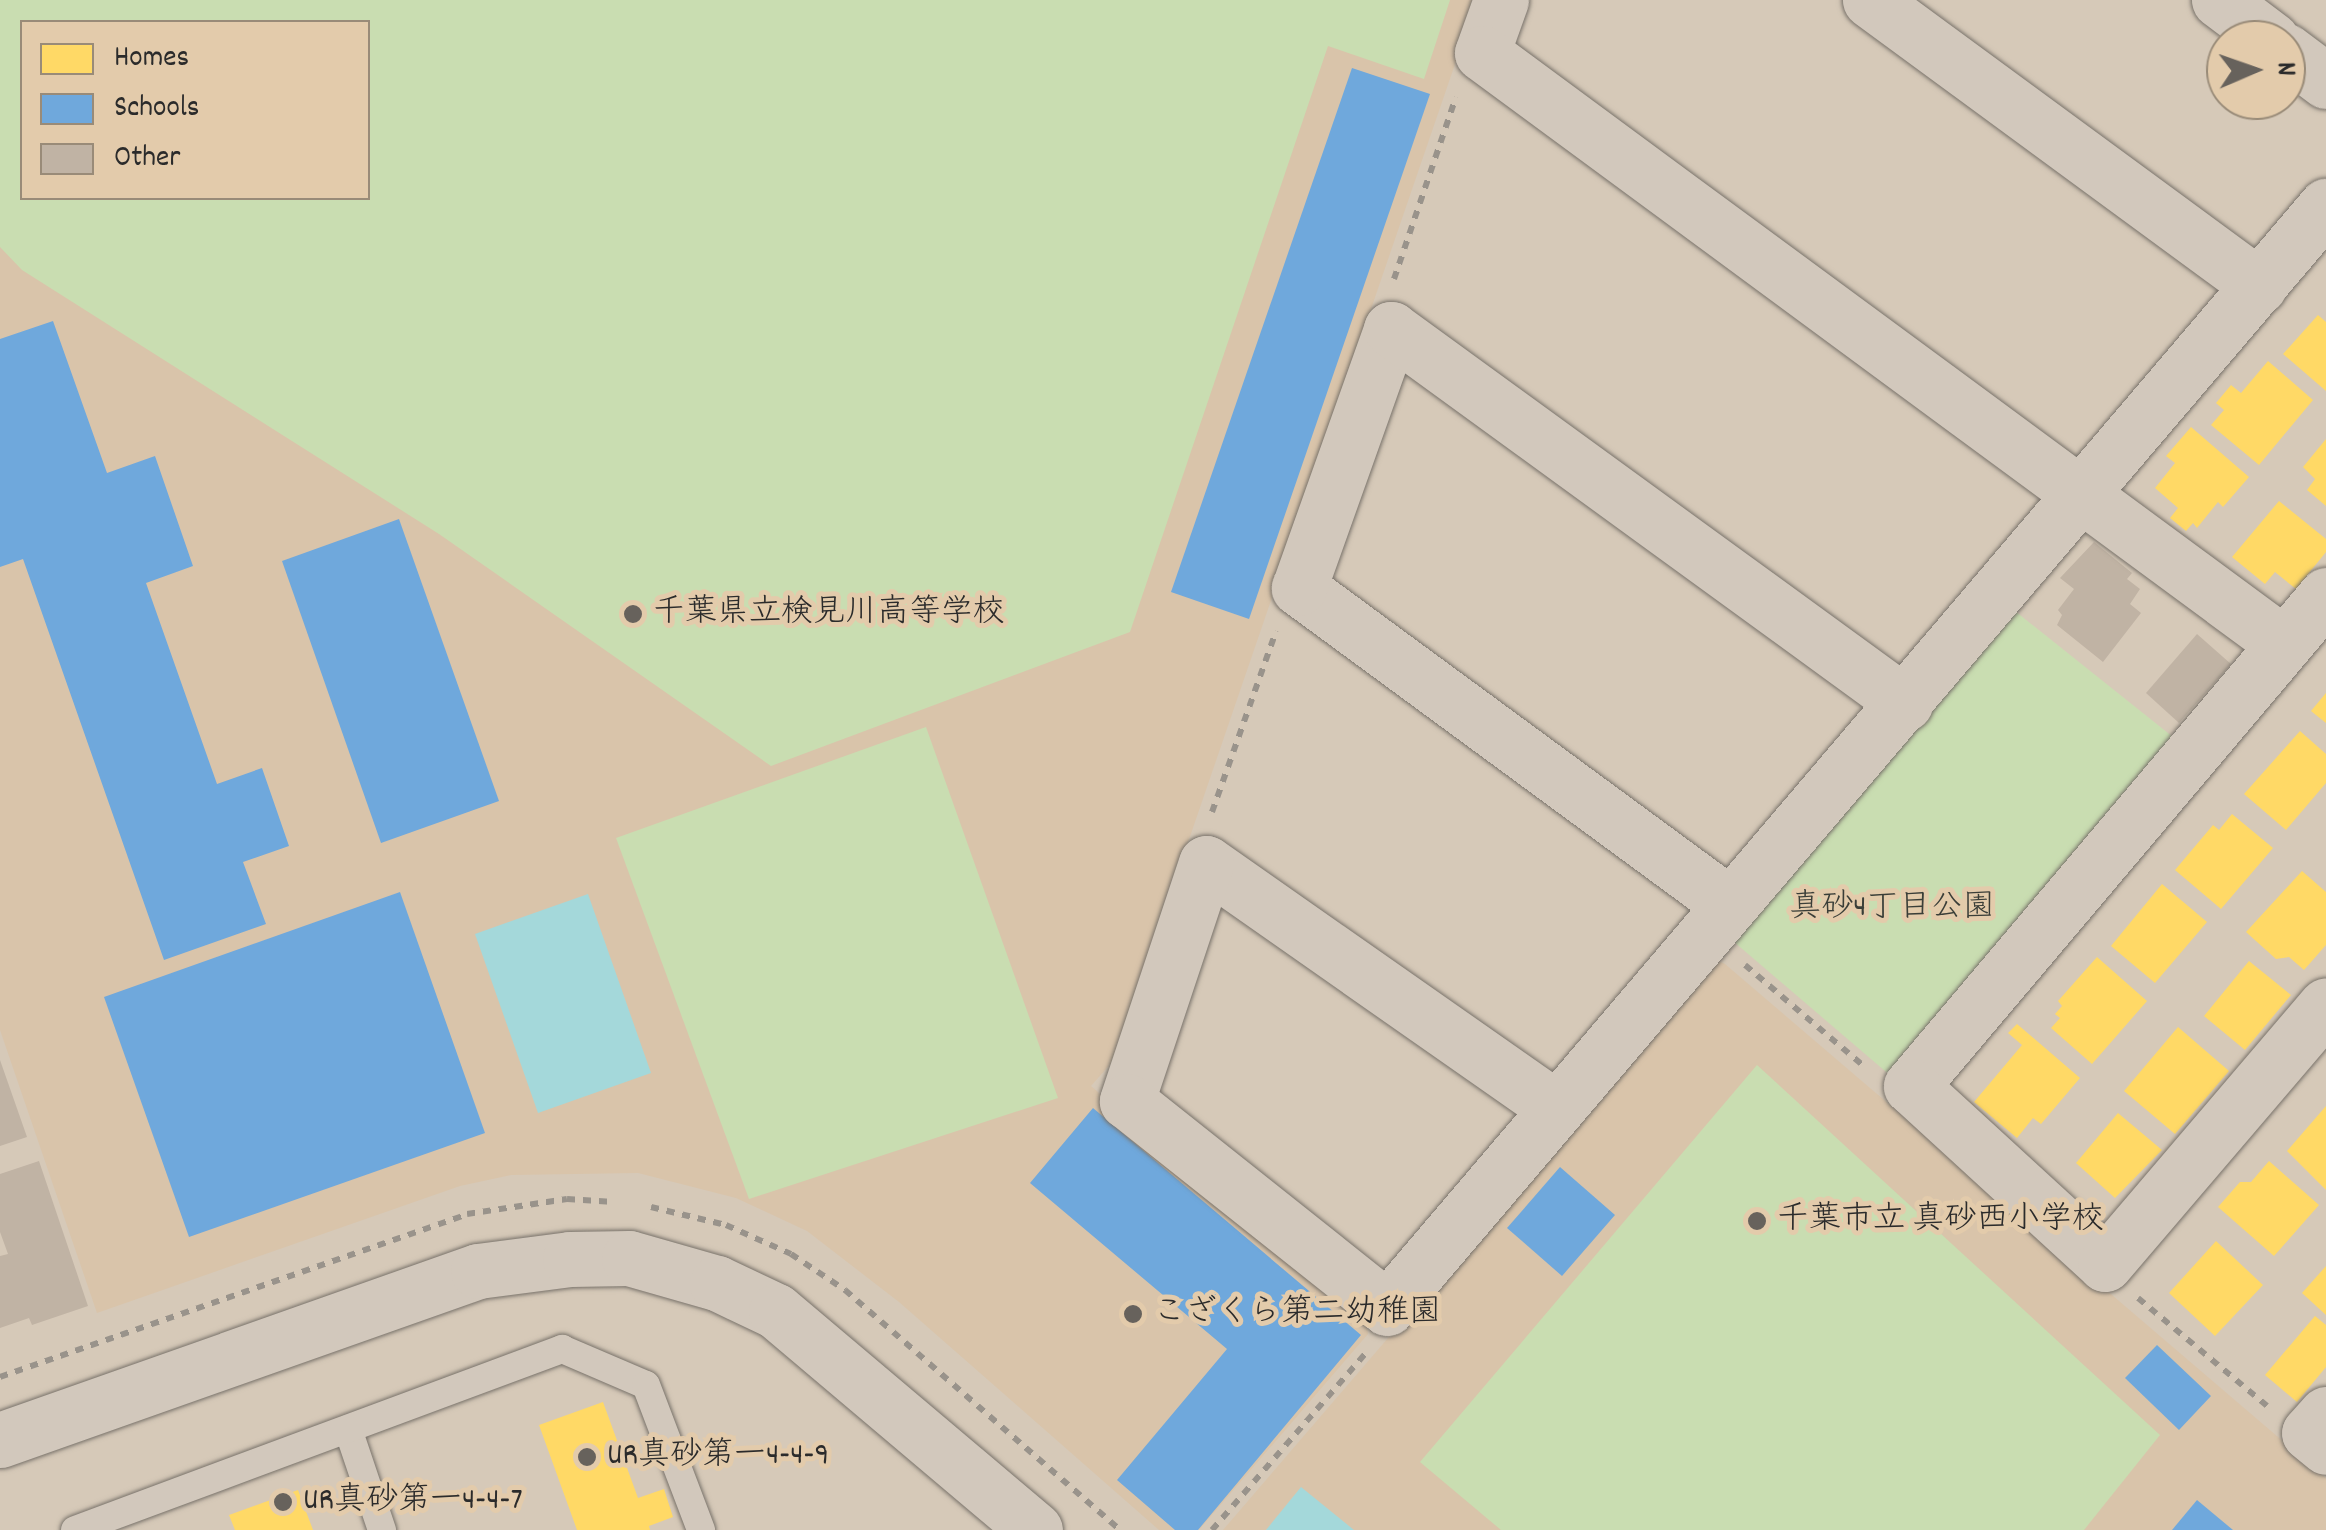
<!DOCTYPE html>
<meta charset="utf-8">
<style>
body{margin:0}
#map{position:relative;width:2326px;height:1530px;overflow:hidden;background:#d6c9b8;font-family:Dekko,"Klee One",sans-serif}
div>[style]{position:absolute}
.built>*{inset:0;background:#d9c4aa}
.green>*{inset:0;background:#c9ddb1}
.water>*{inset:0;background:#a4d8da}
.homes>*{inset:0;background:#ffd966}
.schools>*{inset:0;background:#6fa8dc}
.building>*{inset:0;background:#c0b3a4}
.path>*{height:6px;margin-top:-3px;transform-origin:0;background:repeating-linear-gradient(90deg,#99938b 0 8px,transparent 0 16px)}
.roads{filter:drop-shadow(0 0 2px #78726a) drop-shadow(0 0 2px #78726a)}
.lane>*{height:28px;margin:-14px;padding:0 14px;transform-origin:14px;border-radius:14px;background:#d2c8bc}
.street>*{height:55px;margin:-27.5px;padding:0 27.5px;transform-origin:27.5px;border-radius:27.5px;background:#d2c8bc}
.secondary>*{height:55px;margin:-27.5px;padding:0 27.5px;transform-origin:27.5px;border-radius:27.5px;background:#d2c8bc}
.dots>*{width:28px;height:28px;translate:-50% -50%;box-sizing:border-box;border:5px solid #e3cbab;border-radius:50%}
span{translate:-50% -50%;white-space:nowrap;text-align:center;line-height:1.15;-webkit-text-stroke:10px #e3cbab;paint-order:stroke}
.poi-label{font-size:32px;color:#2b2b2b}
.left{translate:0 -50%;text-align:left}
.park-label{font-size:32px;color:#3a3e38}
.legend{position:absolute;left:20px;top:20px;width:350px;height:180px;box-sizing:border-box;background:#e3cbab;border:2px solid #998b78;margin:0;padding:12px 18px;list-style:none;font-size:30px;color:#2b2b2b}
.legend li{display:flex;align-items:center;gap:20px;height:50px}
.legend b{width:50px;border:2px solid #998b78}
.north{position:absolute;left:2206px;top:20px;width:100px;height:100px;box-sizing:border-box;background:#e3cbab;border:2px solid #998b78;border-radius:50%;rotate:88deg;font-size:28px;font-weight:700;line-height:40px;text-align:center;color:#2b2b2b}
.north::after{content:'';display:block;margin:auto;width:35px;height:45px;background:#67625c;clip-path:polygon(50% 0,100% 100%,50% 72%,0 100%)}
</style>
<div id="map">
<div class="built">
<i style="clip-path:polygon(evenodd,0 0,1477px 0,1113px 1061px,1091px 1086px,1367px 1327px,1368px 1334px,1199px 1530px,1159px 1530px,899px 1302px,807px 1231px,736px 1198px,638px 1173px,511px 1175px,460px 1186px,97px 1313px,0 1030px,0 0,22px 22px,368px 22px,368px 198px,22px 198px,22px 22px)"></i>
<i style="clip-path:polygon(1714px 959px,1725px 964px,2326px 1478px,2326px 1530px,1223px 1530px)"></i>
</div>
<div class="green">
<i style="clip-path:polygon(evenodd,0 0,1450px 0,1424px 79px,1328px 46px,1130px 632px,771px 766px,439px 534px,22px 270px,0 247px,0 0,368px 22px,368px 198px,22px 198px,22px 22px,368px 22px)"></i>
<i style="clip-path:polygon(2010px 607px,2178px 741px,1892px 1077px,1726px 935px)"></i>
<i style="clip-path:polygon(926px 727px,1058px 1098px,749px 1199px,616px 838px)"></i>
<i style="clip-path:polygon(1757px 1065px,2160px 1435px,2084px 1530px,1501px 1530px,1420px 1462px)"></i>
</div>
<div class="water">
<i style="clip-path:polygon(588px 894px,651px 1073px,538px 1113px,475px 934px)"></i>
<i style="clip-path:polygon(1301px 1487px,1354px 1530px,1266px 1530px)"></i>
</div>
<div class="homes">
<i style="clip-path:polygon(2318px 315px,2326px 322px,2326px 391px,2283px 354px)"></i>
<i style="clip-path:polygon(2268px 361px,2313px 400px,2259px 465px,2211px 425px,2224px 410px,2216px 403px,2231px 385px,2241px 393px)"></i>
<i style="clip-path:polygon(2191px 427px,2249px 477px,2223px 507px,2218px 502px,2197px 528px,2193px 523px,2186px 531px,2170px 518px,2178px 508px,2155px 488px,2175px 463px,2166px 456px)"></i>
<i style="clip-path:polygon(2326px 439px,2326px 506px,2307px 490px,2315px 479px,2303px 467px)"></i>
<i style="clip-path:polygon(2279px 501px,2326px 539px,2326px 552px,2296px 589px,2275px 572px,2265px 584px,2232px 557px)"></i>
<i style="clip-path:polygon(2326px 693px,2326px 723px,2311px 711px)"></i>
<i style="clip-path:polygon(2300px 731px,2326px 754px,2326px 783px,2286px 830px,2244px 794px)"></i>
<i style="clip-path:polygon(2232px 814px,2273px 848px,2221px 909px,2175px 870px,2213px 825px,2219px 830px)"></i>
<i style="clip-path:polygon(2302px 871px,2326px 892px,2326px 945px,2304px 970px,2289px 957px,2276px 959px,2246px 932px)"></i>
<i style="clip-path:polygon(2162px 884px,2207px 922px,2155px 983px,2111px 946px)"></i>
<i style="clip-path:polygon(2097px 957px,2147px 1001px,2092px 1064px,2051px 1028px,2060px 1018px,2055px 1014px,2062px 1006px,2058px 1001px)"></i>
<i style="clip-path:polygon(2249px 961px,2291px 995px,2245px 1050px,2204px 1016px)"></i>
<i style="clip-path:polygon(2017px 1024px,2080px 1078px,2041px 1124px,2033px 1118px,2017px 1138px,1974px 1102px,2022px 1045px,2008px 1033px)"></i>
<i style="clip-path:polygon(2178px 1027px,2229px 1071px,2175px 1134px,2124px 1091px)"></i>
<i style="clip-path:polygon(2326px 1106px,2326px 1190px,2287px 1151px)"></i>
<i style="clip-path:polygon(2118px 1113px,2162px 1150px,2115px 1198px,2076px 1163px)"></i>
<i style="clip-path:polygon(2269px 1161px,2319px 1205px,2274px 1256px,2218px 1207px,2240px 1182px,2251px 1182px)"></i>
<i style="clip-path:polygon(2216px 1241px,2263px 1285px,2215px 1336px,2169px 1293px)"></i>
<i style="clip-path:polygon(2326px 1266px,2326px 1315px,2302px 1293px)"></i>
<i style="clip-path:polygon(2315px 1316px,2326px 1325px,2326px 1367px,2297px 1402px,2265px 1375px)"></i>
<i style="clip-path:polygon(603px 1402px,638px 1498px,664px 1489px,673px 1517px,649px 1526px,650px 1530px,577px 1530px,539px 1425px)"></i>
<i style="clip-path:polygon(298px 1490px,313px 1530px,235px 1530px,229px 1515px)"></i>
</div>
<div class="schools">
<i style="clip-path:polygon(1352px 68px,1430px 94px,1249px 619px,1171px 592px)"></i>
<i style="clip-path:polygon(53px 321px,107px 473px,155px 456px,193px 566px,146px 583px,217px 784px,262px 768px,289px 846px,243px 862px,266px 924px,164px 960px,23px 559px,0 567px,0 339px)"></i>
<i style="clip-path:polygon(399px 519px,499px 801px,381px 843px,282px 561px)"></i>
<i style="clip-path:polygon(400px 892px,485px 1133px,189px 1237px,104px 997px)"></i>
<i style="clip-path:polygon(1093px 1108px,1361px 1335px,1198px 1530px,1175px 1530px,1117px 1480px,1227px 1349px,1030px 1183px)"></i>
<i style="clip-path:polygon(1560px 1167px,1615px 1215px,1562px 1276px,1507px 1228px)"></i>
<i style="clip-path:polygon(2157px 1345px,2211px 1396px,2179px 1430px,2125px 1378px)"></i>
<i style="clip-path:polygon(2197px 1500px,2233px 1530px,2172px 1530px)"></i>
</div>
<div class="building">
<i style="clip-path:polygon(2094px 542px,2132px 573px,2127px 579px,2140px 589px,2130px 604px,2141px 613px,2103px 662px,2057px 625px,2062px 615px,2058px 610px,2074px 589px,2060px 578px)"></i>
<i style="clip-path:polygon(2197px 634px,2231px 664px,2179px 723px,2146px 693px)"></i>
<i style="clip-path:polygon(0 1060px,27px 1137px,0 1146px)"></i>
<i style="clip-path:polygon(39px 1161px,88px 1306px,32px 1325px,29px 1318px,0 1328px,0 1256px,8px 1254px,0 1232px,0 1174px)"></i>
</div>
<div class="path">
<i style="left:1394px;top:279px;width:192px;rotate:-71.2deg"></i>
<i style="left:1212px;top:812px;width:192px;rotate:-70.5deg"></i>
<i style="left:1745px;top:965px;width:157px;rotate:40.4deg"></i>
<i style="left:651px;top:1207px;width:77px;rotate:13.5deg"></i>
<i style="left:726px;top:1225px;width:71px;rotate:24deg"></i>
<i style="left:791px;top:1254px;width:65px;rotate:33.7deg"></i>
<i style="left:845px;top:1290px;width:365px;rotate:41.1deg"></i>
<i style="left:2138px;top:1298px;width:168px;rotate:39.9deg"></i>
<i style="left:0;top:1377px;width:495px;rotate:-19.2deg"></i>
<i style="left:467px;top:1214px;width:101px;rotate:-8.5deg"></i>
<i style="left:567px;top:1199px;width:47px;rotate:3.7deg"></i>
<i style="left:1212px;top:1530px;width:235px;rotate:-49deg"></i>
</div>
<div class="roads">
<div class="lane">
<i style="left:348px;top:1429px;width:107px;rotate:71.4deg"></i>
<i style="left:75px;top:1530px;width:520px;rotate:-20.39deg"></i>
<i style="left:562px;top:1349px;width:91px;rotate:23.2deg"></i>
<i style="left:646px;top:1385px;width:155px;rotate:69.2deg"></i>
</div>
<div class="street">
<i style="left:1501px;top:0;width:56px;rotate:109.7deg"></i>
<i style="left:1482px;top:53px;width:996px;rotate:36.39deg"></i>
<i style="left:1870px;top:0;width:483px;rotate:36.3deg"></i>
<i style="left:2326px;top:595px;width:643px;rotate:130.2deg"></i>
<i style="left:1911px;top:1086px;width:263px;rotate:42.5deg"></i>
<i style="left:2105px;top:1264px;width:340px;rotate:-49.5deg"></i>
<i style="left:1729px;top:904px;width:534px;rotate:-143.69deg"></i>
<i style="left:1299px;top:588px;width:275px;rotate:-70.4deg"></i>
<i style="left:1391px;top:329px;width:636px;rotate:36.04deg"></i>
<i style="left:1556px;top:1108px;width:427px;rotate:-145deg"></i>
<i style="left:1206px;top:863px;width:251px;rotate:108.4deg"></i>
<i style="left:1127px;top:1101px;width:332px;rotate:38.5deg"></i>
<i style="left:1387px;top:1308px;width:1448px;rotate:-49.57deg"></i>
<i style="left:2326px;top:1414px;width:25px;rotate:132deg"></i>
<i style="left:2309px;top:1433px;width:22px;rotate:39deg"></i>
</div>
<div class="secondary">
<i style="left:2219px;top:0;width:66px;rotate:37deg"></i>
<i style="left:2286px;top:51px;width:50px;rotate:36.9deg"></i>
<i style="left:0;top:1440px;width:507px;rotate:-19.47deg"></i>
<i style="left:478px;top:1271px;width:93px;rotate:-7.4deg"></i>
<i style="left:570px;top:1259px;width:59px;rotate:-1deg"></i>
<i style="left:629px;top:1258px;width:91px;rotate:15.9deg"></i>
<i style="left:717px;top:1283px;width:65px;rotate:25.4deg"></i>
<i style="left:776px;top:1311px;width:339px;rotate:40.2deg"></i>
</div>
</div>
<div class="dots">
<i style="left:633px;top:614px;background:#67625c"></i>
<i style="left:1757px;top:1221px;background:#67625c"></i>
<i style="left:1133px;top:1314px;background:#67625c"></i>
<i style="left:587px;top:1457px;background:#67625c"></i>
<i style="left:283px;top:1502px;background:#67625c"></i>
</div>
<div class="poi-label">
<span class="left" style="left:653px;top:614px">千葉県立検見川高等学校</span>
<span class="left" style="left:1777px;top:1221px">千葉市立 真砂西小学校</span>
<span class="left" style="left:1153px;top:1314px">こざくら第二幼稚園</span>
<span class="left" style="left:607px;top:1457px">UR真砂第一4-4-9</span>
<span class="left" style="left:303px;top:1502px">UR真砂第一4-4-7</span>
</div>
<div class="park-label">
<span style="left:1892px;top:909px">真砂4丁目公園</span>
</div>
<ul class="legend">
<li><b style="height:28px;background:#ffd966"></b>Homes</li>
<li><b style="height:28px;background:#6fa8dc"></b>Schools</li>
<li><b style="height:28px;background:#c0b3a4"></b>Other</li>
</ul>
<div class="north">N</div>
</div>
